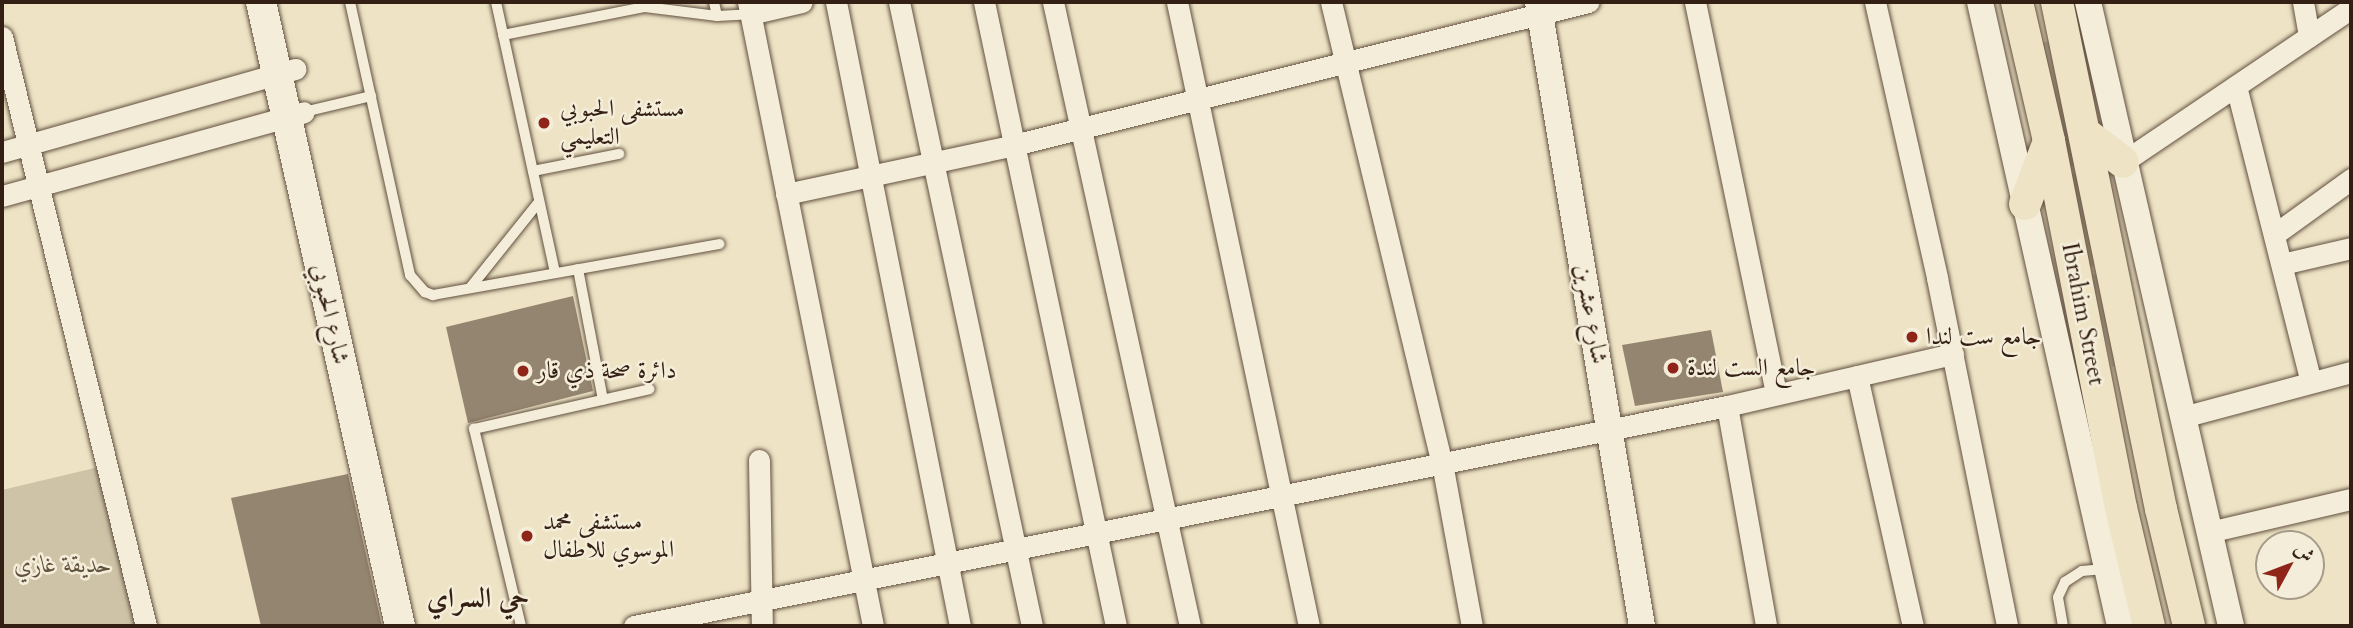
<!DOCTYPE html>
<meta charset="utf-8">
<style>
body{margin:0}
#map{position:relative;width:2353px;height:628px;overflow:hidden;background:#eee4c5;font-family:Cardo,Amiri,serif}
div>[style]{position:absolute}
.green>*{inset:0;background:#cec3a7}
.building>*{inset:0;background:#948570}
.roads{filter:drop-shadow(0 0 2px #625040) drop-shadow(0 0 2px #625040)}
.service>*{height:10px;margin:-5px;padding:0 5px;transform-origin:5px;border-radius:5px;background:#f4edd9}
.minor>*{height:21px;margin:-10.5px;padding:0 10.5px;transform-origin:10.5px;border-radius:10.5px;background:#f4edd9}
.tertiary>*{height:26px;margin:-13px;padding:0 13px;transform-origin:13px;border-radius:13px;background:#f4edd9}
.secondary>*{height:30px;margin:-15px;padding:0 15px;transform-origin:15px;border-radius:15px;background:#f4edd9}
.primary>*{height:32px;margin:-16px;padding:0 16px;transform-origin:16px;border-radius:16px;background:#eee4c5}
.dots>*{width:19px;height:19px;translate:-50% -50%;box-sizing:border-box;border:4px solid #f4edd9;border-radius:50%}
span{translate:-50% -50%;white-space:nowrap;text-align:center;line-height:1.15;-webkit-text-stroke:5px #f4edd9;paint-order:stroke}
.poi-label{font-size:24px;color:#331f13}
.left{translate:0 -50%;text-align:left}
.street-label{font-size:24px;color:#331f13}
.park-label{font-size:24px;color:#62503f;font-style:italic}
.quarter-label{font-size:28px;color:#331f13;font-weight:700}
.frame{position:absolute;inset:0;border:4px solid #331f13;pointer-events:none}
.north{position:absolute;left:2255px;top:530px;width:70px;height:70px;box-sizing:border-box;background:#f4edd9;border:2px solid #a79b8a;border-radius:50%;rotate:49deg;font-size:19px;font-weight:700;line-height:28px;text-align:center;color:#331f13}
.north::after{content:'';display:block;margin:auto;width:24px;height:32px;background:#8f2418;clip-path:polygon(50% 0,100% 100%,50% 72%,0 100%)}
</style>
<div id="map">
<div class="green">
<i style="clip-path:polygon(2053px 40px,2081px 165px,2067px 168px,2038px 44px)"></i>
<i style="clip-path:polygon(2082px 172px,2102px 265px,2089px 267px,2069px 175px)"></i>
<i style="clip-path:polygon(2104px 273px,2124px 364px,2112px 367px,2091px 275px)"></i>
<i style="clip-path:polygon(103px 466px,142px 626px,2px 626px,2px 490px)"></i>
</div>
<div class="building">
<i style="clip-path:polygon(573px 296px,593px 391px,468px 423px,446px 327px)"></i>
<i style="clip-path:polygon(1711px 330px,1723px 392px,1635px 406px,1622px 345px)"></i>
<i style="clip-path:polygon(348px 474px,382px 626px,261px 626px,231px 498px)"></i>
</div>
<div class="roads">
<div class="service">
<i style="left:350px;top:2px;width:280px;rotate:77.6deg"></i>
<i style="left:410px;top:275px;width:23px;rotate:49deg"></i>
<i style="left:425px;top:292px;width:9px;rotate:21deg"></i>
<i style="left:433px;top:295px;width:291px;rotate:-10.1deg"></i>
<i style="left:496px;top:2px;width:277px;rotate:77.7deg"></i>
<i style="left:714px;top:2px;width:14px;rotate:78deg"></i>
<i style="left:503px;top:35px;width:145px;rotate:-11.2deg"></i>
<i style="left:645px;top:7px;width:73px;rotate:7.1deg"></i>
<i style="left:717px;top:16px;width:33px;rotate:-3deg"></i>
<i style="left:304px;top:112px;width:69px;rotate:-13.4deg"></i>
<i style="left:533px;top:171px;width:88px;rotate:-11.2deg"></i>
<i style="left:578px;top:269px;width:133px;rotate:79.2deg"></i>
<i style="left:470px;top:288px;width:110px;rotate:-51.3deg"></i>
<i style="left:521px;top:626px;width:203px;rotate:-103.4deg"></i>
<i style="left:474px;top:429px;width:180px;rotate:-12.8deg"></i>
<i style="left:2063px;top:626px;width:29px;rotate:-100deg"></i>
<i style="left:2058px;top:597px;width:17px;rotate:-65deg"></i>
<i style="left:2065px;top:582px;width:20px;rotate:-33deg"></i>
<i style="left:2082px;top:571px;width:25px;rotate:-5deg"></i>
</div>
<div class="minor">
<i style="left:748px;top:2px;width:636px;rotate:78.67deg"></i>
<i style="left:836px;top:2px;width:636px;rotate:78.76deg"></i>
<i style="left:899px;top:2px;width:638px;rotate:77.97deg"></i>
<i style="left:984px;top:2px;width:638px;rotate:78.06deg"></i>
<i style="left:1053px;top:2px;width:639px;rotate:77.62deg"></i>
<i style="left:1177px;top:2px;width:638px;rotate:78.06deg"></i>
<i style="left:1331px;top:2px;width:474px;rotate:76.5deg"></i>
<i style="left:1442px;top:463px;width:166px;rotate:79.6deg"></i>
<i style="left:1695px;top:2px;width:400px;rotate:78.3deg"></i>
<i style="left:1875px;top:2px;width:283px;rotate:77.3deg"></i>
<i style="left:1937px;top:278px;width:355px;rotate:78.6deg"></i>
<i style="left:2303px;top:2px;width:35px;rotate:80deg"></i>
<i style="left:750px;top:14px;width:53px;rotate:-13deg"></i>
<i style="left:2px;top:37px;width:606px;rotate:76.26deg"></i>
<i style="left:2236px;top:86px;width:305px;rotate:75.8deg"></i>
<i style="left:2px;top:152px;width:305px;rotate:-15.8deg"></i>
<i style="left:2123px;top:162px;width:275px;rotate:-34deg"></i>
<i style="left:786px;top:194px;width:233px;rotate:-12.1deg"></i>
<i style="left:1014px;top:145px;width:592px;rotate:-13.99deg"></i>
<i style="left:2px;top:196px;width:313px;rotate:-15.5deg"></i>
<i style="left:2275px;top:234px;width:94px;rotate:-35.9deg"></i>
<i style="left:2282px;top:264px;width:71px;rotate:-13.1deg"></i>
<i style="left:1857px;top:376px;width:256px;rotate:77.4deg"></i>
<i style="left:1727px;top:406px;width:223px;rotate:79.9deg"></i>
<i style="left:2183px;top:417px;width:174px;rotate:-15deg"></i>
<i style="left:759px;top:460px;width:166px;rotate:89deg"></i>
<i style="left:2209px;top:532px;width:146px;rotate:-13.1deg"></i>
<i style="left:634px;top:626px;width:1115px;rotate:-11.38deg"></i>
<i style="left:1727px;top:406px;width:232px;rotate:-13deg"></i>
</div>
<div class="tertiary">
<i style="left:1538px;top:2px;width:633px;rotate:80.54deg"></i>
<i style="left:1980px;top:2px;width:640px;rotate:77.35deg"></i>
<i style="left:2088px;top:2px;width:640px;rotate:77.09deg"></i>
</div>
<div class="secondary">
<i style="left:261px;top:2px;width:639px;rotate:77.44deg"></i>
</div>
<div class="primary">
<i style="left:2017px;top:2px;width:143px;rotate:77deg"></i>
<i style="left:2049px;top:141px;width:374px;rotate:78.9deg"></i>
<i style="left:2121px;top:508px;width:121px;rotate:76.7deg"></i>
<i style="left:2057px;top:2px;width:518px;rotate:78.41deg"></i>
<i style="left:2161px;top:509px;width:120px;rotate:76.5deg"></i>
<i style="left:2086px;top:134px;width:46px;rotate:37.1deg"></i>
<i style="left:2025px;top:204px;width:67px;rotate:-69.1deg"></i>
</div>
</div>
<div class="dots">
<i style="left:544px;top:123px;background:#8f2418"></i>
<i style="left:1912px;top:337px;background:#8f2418"></i>
<i style="left:1673px;top:368px;background:#8f2418"></i>
<i style="left:523px;top:371px;background:#8f2418"></i>
<i style="left:527px;top:536px;background:#8f2418"></i>
</div>
<div class="poi-label">
<span class="left" style="left:560px;top:123px">مستشفى الحبوبي<br>التعليمي</span>
<span class="left" style="left:1926px;top:337px">جامع ست لندا</span>
<span class="left" style="left:1687px;top:368px">جامع الست لندة</span>
<span class="left" style="left:537px;top:371px">دائرة صحة ذي قار</span>
<span class="left" style="left:543px;top:536px">مستشفى محمد<br>الموسوي للاطفال</span>
</div>
<div class="street-label">
<span style="left:330px;top:314px;rotate:77deg">شارع الحبوبي</span>
<span style="left:1591px;top:314px;rotate:80deg">شارع عشرين</span>
<span style="left:2083px;top:314px;rotate:79deg">Ibrahim Street</span>
</div>
<div class="park-label">
<span style="left:63px;top:565px">حديقة غازي</span>
</div>
<div class="quarter-label">
<span style="left:478px;top:598px">حي السراي</span>
</div>
<div class="frame"></div>
<div class="north">ش</div>
</div>
